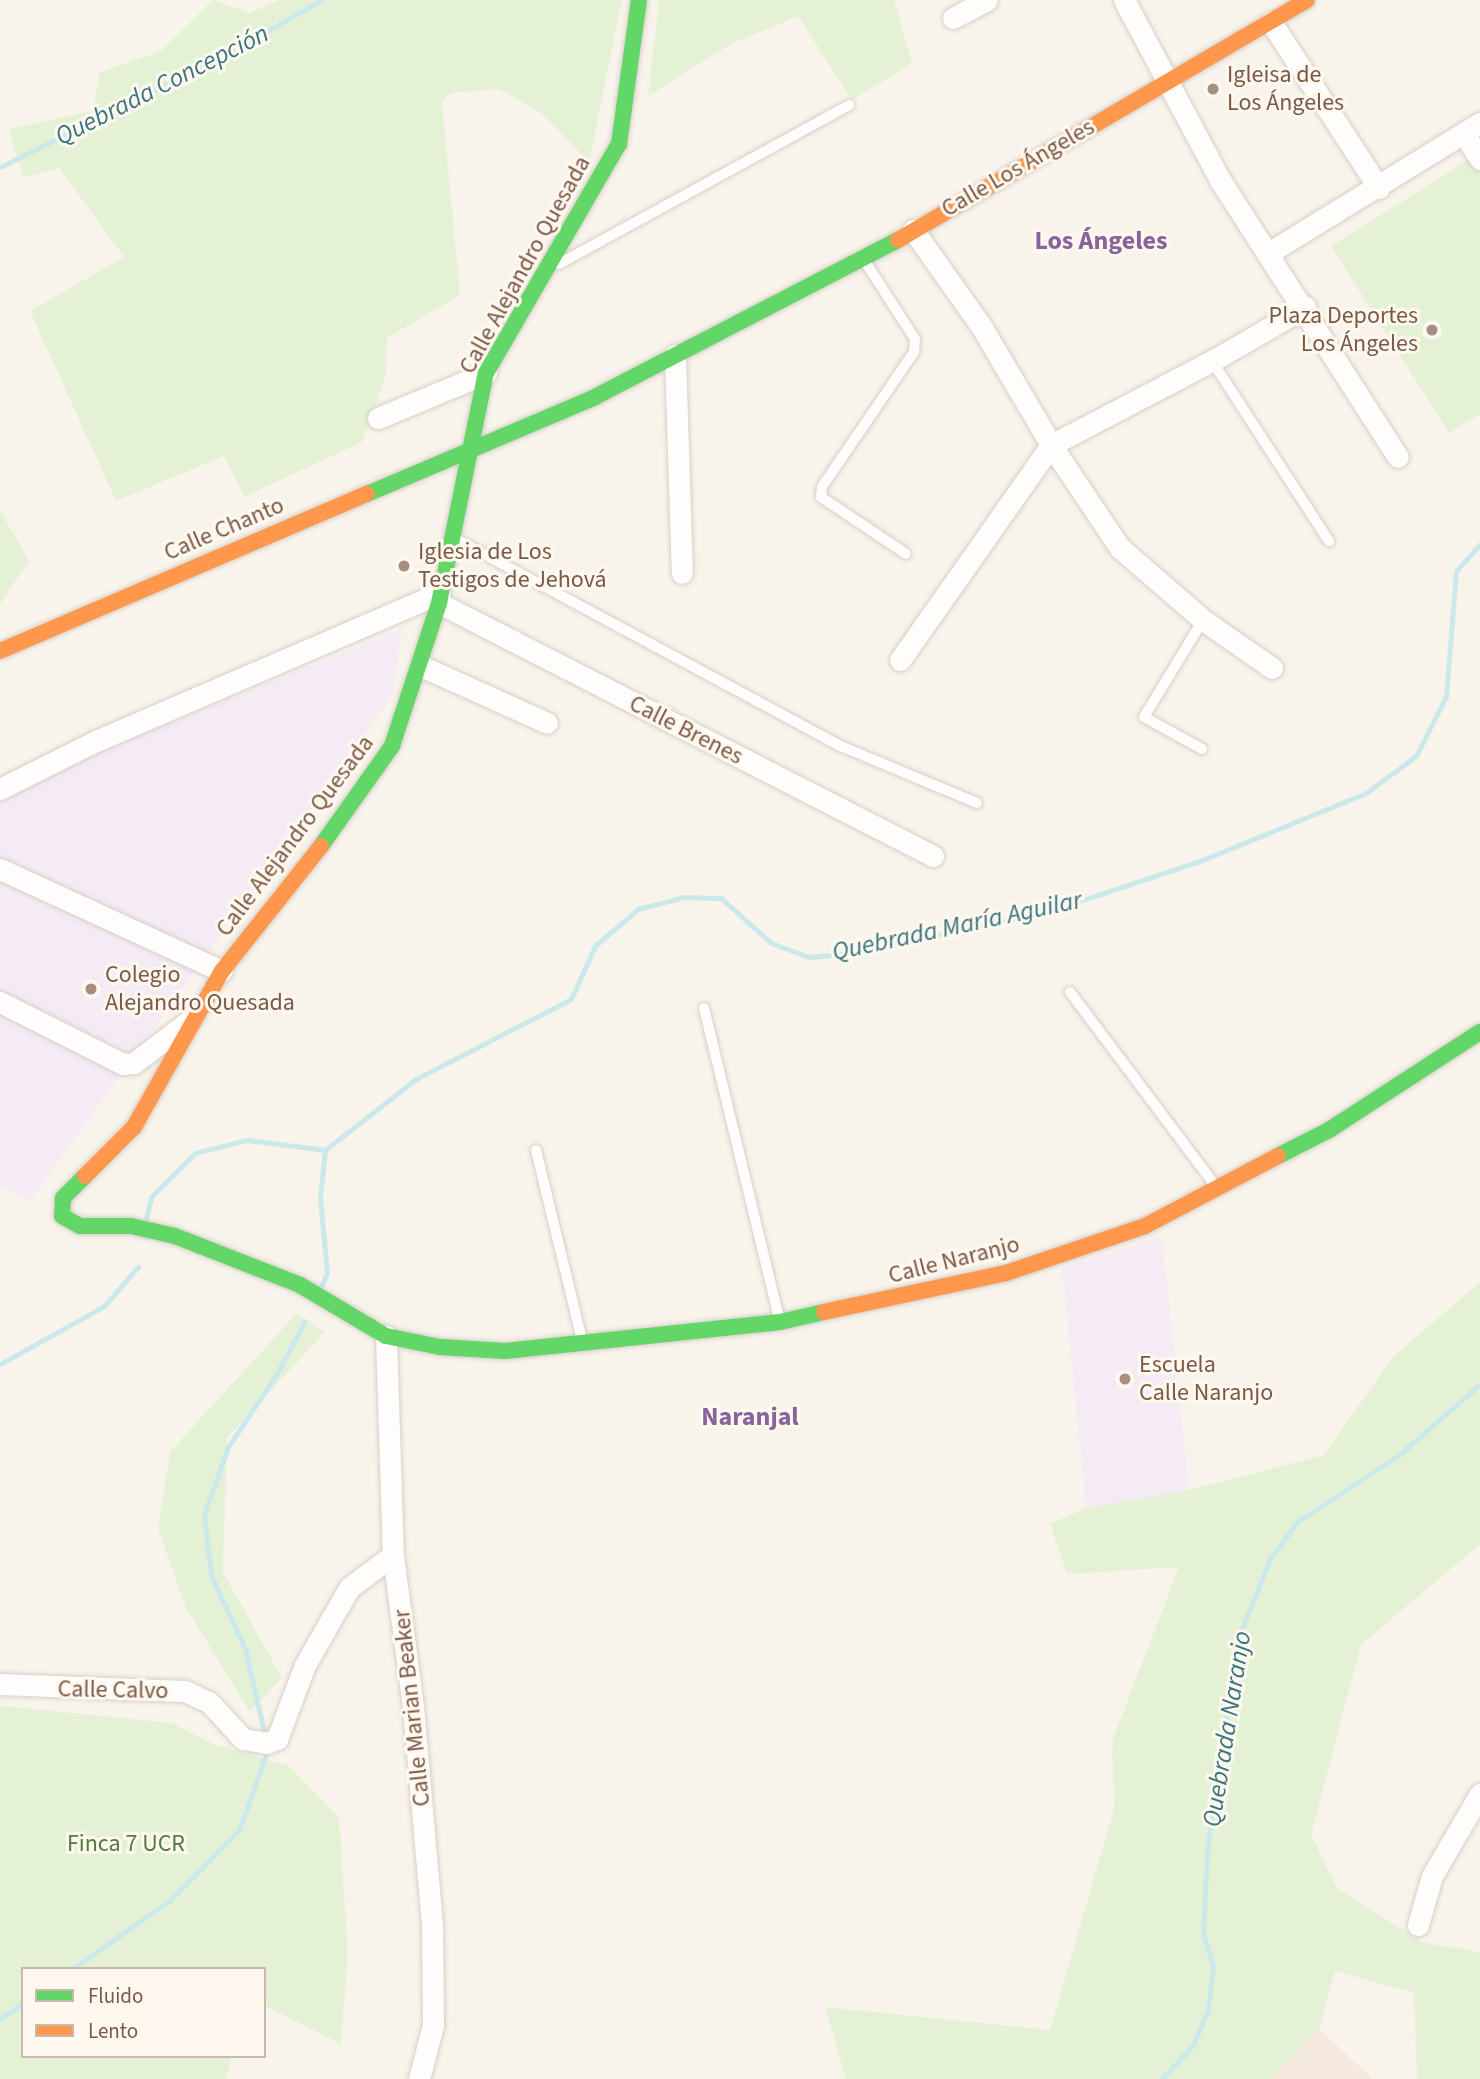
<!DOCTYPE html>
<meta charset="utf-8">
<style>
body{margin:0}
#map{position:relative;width:1480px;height:2079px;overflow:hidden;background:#f8f4ec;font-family:"Source Sans 3",sans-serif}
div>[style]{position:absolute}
.residential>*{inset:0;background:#f4e9dc}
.education>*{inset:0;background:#f5ebf4}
.green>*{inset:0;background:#e5f1d5}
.stream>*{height:5px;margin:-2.5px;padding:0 2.5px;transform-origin:2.5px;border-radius:2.5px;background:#cbe9eb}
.roads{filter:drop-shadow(0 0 2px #d7cfc8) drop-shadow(0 0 2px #d7cfc8)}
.lane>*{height:10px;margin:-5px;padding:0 5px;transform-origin:5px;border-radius:5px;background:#fefdfc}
.street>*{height:21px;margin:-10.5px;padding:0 10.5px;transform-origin:10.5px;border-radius:10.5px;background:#fefdfc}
.fast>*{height:16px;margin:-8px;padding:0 8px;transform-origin:8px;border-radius:8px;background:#63d668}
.slow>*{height:16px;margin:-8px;padding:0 8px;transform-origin:8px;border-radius:8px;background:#ff974d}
.dots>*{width:19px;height:19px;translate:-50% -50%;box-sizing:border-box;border:4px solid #fff8ee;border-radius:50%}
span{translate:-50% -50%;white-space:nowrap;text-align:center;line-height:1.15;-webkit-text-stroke:6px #fff8ee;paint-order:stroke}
.poi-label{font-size:24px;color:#7a5948}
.left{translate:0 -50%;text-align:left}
.right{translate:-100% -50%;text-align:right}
.street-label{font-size:24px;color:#7a5948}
.park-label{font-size:24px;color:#507b3c}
.water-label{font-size:26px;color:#3a7681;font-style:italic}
.neighbourhood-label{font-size:26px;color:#89639e;font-weight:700}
.legend{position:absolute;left:21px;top:1967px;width:245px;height:91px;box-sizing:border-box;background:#fff8ee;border:2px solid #cab8ac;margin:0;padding:9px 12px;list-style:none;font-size:21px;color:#7a5948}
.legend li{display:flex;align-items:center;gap:14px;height:35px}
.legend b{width:35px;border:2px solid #cab8ac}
</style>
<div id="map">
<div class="residential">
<i style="clip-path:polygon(1319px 2029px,1373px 2079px,1272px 2079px)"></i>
</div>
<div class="education">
<i style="clip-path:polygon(402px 629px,393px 695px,30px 1201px,0 1186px,0 792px)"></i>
<i style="clip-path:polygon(1162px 1237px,1189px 1491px,1086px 1508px,1062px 1268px)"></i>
</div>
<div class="green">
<i style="clip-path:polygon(213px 0,249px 13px,280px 0,622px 0,589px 162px,540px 112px,499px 89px,451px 93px,442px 101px,460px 295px,387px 338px,386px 375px,362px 442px,244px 497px,224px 456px,116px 501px,30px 311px,124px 257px,59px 168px,23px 178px,9px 129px,93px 111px,100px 72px,161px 51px)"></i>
<i style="clip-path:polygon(659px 0,894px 0,912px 63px,852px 100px,798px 16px,729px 45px,648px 96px)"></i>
<i style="clip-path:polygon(1476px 155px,1480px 162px,1480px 414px,1449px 433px,1331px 246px)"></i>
<i style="clip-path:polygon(1px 512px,29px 561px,0 604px,0 513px)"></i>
<i style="clip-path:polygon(1480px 1282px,1480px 1544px,1361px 1645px,1311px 1835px,1337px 1888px,1424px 1943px,1480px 1952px,1480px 2079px,1417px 2079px,1414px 1993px,1335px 1971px,1319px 2029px,1272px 2079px,846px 2079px,825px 2007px,1050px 2030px,1114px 1809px,1112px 1741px,1179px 1567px,1067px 1574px,1050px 1524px,1086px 1508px,1189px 1490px,1324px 1455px,1392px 1358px)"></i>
<i style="clip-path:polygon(296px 1314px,325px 1332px,227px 1438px,223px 1572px,282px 1678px,250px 1712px,186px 1608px,158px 1529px,170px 1452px)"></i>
<i style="clip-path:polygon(0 1706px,172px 1723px,213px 1744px,289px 1766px,339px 1818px,348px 1953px,341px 2044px,264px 2005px,264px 1969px,23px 1969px,23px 2056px,232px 2056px,226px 2079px,0 2079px)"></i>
</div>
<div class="stream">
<i style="left:0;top:167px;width:239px;rotate:-26.4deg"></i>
<i style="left:214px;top:61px;width:124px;rotate:-29.5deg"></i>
<i style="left:146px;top:1219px;width:23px;rotate:-77deg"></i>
<i style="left:151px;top:1197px;width:62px;rotate:-45deg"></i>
<i style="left:195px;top:1153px;width:54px;rotate:-14deg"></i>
<i style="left:247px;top:1140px;width:79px;rotate:7.3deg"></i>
<i style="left:321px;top:1286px;width:14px;rotate:-65deg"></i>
<i style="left:327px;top:1273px;width:75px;rotate:-95.3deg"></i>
<i style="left:320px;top:1198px;width:48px;rotate:-84.1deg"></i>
<i style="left:325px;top:1150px;width:115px;rotate:-38deg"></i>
<i style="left:416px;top:1079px;width:174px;rotate:-27.3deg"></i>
<i style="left:571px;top:999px;width:58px;rotate:-65.6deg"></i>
<i style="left:595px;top:946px;width:57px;rotate:-40.7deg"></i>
<i style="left:638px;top:909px;width:48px;rotate:-14.6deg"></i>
<i style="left:684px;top:897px;width:37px;rotate:2deg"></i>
<i style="left:721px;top:898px;width:67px;rotate:42deg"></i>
<i style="left:771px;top:943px;width:40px;rotate:20.2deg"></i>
<i style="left:809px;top:957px;width:35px;rotate:-5deg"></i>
<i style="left:844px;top:954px;width:207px;rotate:-11.7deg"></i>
<i style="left:1047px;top:912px;width:167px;rotate:-18.5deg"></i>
<i style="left:1205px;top:859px;width:174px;rotate:-22.3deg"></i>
<i style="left:1366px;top:793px;width:62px;rotate:-36.5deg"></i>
<i style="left:1416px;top:756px;width:67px;rotate:-63.4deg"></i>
<i style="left:1446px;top:696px;width:125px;rotate:-85.4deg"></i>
<i style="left:1456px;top:571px;width:36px;rotate:-48deg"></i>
<i style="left:0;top:1364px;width:119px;rotate:-29.1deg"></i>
<i style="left:104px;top:1306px;width:52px;rotate:-48.9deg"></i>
<i style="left:265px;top:1736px;width:89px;rotate:-102.9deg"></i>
<i style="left:245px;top:1649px;width:81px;rotate:-114.7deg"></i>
<i style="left:211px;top:1575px;width:60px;rotate:-96.7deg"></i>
<i style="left:204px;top:1515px;width:72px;rotate:-70.6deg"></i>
<i style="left:228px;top:1447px;width:87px;rotate:-56.3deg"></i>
<i style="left:276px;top:1375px;width:61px;rotate:-61.8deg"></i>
<i style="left:72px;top:1969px;width:120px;rotate:-35.1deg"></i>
<i style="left:170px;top:1900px;width:98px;rotate:-45.4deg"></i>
<i style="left:239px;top:1830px;width:86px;rotate:-70.3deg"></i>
<i style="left:0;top:2019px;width:28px;rotate:-35deg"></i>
<i style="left:1162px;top:2079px;width:46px;rotate:-47.6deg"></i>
<i style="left:1193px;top:2045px;width:38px;rotate:-67deg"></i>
<i style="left:1208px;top:2010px;width:44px;rotate:-83.5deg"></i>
<i style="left:1213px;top:1966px;width:34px;rotate:-107deg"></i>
<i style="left:1203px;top:1934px;width:82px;rotate:-87.2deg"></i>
<i style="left:1207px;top:1852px;width:216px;rotate:-81.8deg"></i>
<i style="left:1238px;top:1638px;width:85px;rotate:-67.9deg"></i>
<i style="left:1270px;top:1559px;width:46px;rotate:-53.9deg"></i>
<i style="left:1297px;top:1522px;width:122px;rotate:-33.3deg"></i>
<i style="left:1399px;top:1455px;width:108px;rotate:-41.2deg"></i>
</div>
<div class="roads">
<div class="lane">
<i style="left:866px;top:263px;width:90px;rotate:57.2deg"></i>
<i style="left:915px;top:339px;width:13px;rotate:94deg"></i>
<i style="left:914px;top:352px;width:163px;rotate:124.3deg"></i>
<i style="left:822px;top:487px;width:10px;rotate:96deg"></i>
<i style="left:821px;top:497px;width:102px;rotate:33.8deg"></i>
<i style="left:559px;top:264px;width:331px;rotate:-28.7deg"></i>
<i style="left:1212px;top:361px;width:215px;rotate:57deg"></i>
<i style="left:456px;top:539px;width:439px;rotate:28.3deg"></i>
<i style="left:843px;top:747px;width:145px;rotate:22.7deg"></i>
<i style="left:1202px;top:749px;width:66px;rotate:-151.1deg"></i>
<i style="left:1144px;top:717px;width:114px;rotate:-58.7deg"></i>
<i style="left:1070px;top:992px;width:245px;rotate:53.1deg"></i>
<i style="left:704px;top:1008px;width:320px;rotate:76.4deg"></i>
<i style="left:536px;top:1150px;width:195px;rotate:76.4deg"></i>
</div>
<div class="street">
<i style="left:1124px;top:0;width:204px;rotate:61.9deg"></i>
<i style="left:1220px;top:180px;width:329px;rotate:57.3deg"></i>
<i style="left:953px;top:18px;width:38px;rotate:-28deg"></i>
<i style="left:1271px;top:22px;width:198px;rotate:57deg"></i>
<i style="left:1464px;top:134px;width:30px;rotate:57deg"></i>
<i style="left:913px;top:230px;width:118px;rotate:54.7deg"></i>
<i style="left:981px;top:326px;width:138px;rotate:59.5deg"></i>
<i style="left:1051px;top:445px;width:124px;rotate:56.2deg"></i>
<i style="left:1120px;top:548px;width:110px;rotate:40.9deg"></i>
<i style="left:1203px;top:620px;width:84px;rotate:34.8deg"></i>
<i style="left:1270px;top:252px;width:246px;rotate:-31.6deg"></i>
<i style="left:675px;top:355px;width:218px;rotate:88.2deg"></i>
<i style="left:378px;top:418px;width:117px;rotate:-22.6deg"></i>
<i style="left:439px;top:603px;width:555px;rotate:27.12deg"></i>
<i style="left:900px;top:660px;width:263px;rotate:-54.9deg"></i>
<i style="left:1051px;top:445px;width:182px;rotate:-27.6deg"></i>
<i style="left:1212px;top:361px;width:108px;rotate:-30.1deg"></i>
<i style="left:421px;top:666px;width:138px;rotate:24.3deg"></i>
<i style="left:0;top:789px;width:107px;rotate:-26.6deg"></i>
<i style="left:96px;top:741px;width:374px;rotate:-23.3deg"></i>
<i style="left:0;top:869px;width:244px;rotate:24.7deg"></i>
<i style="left:0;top:1002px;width:138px;rotate:26.8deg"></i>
<i style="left:123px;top:1064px;width:11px;rotate:-5deg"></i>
<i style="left:134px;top:1063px;width:71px;rotate:-37.5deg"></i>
<i style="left:386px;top:1336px;width:219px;rotate:88.2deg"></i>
<i style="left:393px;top:1555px;width:153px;rotate:82.5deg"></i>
<i style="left:413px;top:1707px;width:217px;rotate:85deg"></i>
<i style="left:432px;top:1923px;width:102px;rotate:89.4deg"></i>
<i style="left:433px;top:2025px;width:56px;rotate:104.5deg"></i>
<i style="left:0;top:1684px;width:185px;rotate:2.2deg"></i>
<i style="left:185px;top:1691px;width:26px;rotate:25deg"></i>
<i style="left:209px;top:1702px;width:50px;rotate:47.4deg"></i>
<i style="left:243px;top:1739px;width:24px;rotate:9deg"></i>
<i style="left:267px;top:1743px;width:11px;rotate:-22deg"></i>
<i style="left:277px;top:1739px;width:79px;rotate:-69.3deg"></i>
<i style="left:305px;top:1665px;width:89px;rotate:-60.3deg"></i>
<i style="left:349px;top:1588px;width:55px;rotate:-36.9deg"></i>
<i style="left:1418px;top:1925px;width:51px;rotate:-74.1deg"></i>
<i style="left:1432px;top:1876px;width:95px;rotate:-59.7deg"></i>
</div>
<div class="fast">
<i style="left:367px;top:494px;width:248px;rotate:-23deg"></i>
<i style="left:595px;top:397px;width:341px;rotate:-27.4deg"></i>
<i style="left:321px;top:846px;width:123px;rotate:-54.6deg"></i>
<i style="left:392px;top:746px;width:151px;rotate:-71.8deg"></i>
<i style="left:439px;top:603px;width:235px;rotate:-78.5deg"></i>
<i style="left:486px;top:373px;width:265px;rotate:-59.9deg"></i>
<i style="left:619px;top:144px;width:145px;rotate:-82.1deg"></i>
<i style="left:1278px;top:1156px;width:57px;rotate:-27deg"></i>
<i style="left:1329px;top:1130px;width:180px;rotate:-33deg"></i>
<i style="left:85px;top:1176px;width:31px;rotate:135deg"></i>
<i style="left:63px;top:1198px;width:18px;rotate:93deg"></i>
<i style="left:62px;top:1216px;width:21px;rotate:29deg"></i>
<i style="left:80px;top:1226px;width:51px"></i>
<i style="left:131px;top:1226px;width:45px;rotate:12.8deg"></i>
<i style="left:175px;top:1236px;width:134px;rotate:21.4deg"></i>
<i style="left:300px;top:1285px;width:100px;rotate:30.7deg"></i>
<i style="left:386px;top:1336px;width:55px;rotate:11.5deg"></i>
<i style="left:440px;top:1347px;width:65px;rotate:3.5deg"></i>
<i style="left:505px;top:1351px;width:277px;rotate:-6deg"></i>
<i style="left:780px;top:1322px;width:45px;rotate:-12.8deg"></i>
</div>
<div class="slow">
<i style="left:898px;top:240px;width:474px;rotate:-30.4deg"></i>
<i style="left:0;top:651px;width:399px;rotate:-23.2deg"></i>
<i style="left:85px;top:1176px;width:69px;rotate:-45deg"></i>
<i style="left:134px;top:1127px;width:179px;rotate:-60.6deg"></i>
<i style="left:222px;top:971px;width:159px;rotate:-51.6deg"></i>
<i style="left:824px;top:1312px;width:186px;rotate:-12.1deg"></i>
<i style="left:1006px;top:1273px;width:147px;rotate:-18.7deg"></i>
<i style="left:1145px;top:1226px;width:150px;rotate:-27.8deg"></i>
</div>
</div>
<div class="dots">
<i style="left:1213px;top:89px;background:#a68f81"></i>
<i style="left:1432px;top:330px;background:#a68f81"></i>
<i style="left:404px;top:566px;background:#a68f81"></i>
<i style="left:91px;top:989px;background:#a68f81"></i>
<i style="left:1125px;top:1379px;background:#a68f81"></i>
</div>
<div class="poi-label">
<span class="left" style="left:1227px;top:89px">Igleisa de<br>Los Ángeles</span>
<span class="right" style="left:1418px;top:330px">Plaza Deportes<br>Los Ángeles</span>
<span class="left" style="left:418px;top:566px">Iglesia de Los<br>Testigos de Jehová</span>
<span class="left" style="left:105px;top:989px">Colegio<br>Alejandro Quesada</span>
<span class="left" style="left:1139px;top:1379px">Escuela<br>Calle Naranjo</span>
</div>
<div class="street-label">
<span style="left:1018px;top:168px;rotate:-30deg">Calle Los Ángeles</span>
<span style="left:525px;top:265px;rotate:-61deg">Calle Alejandro Quesada</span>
<span style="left:224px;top:529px;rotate:-23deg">Calle Chanto</span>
<span style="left:686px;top:730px;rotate:27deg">Calle Brenes</span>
<span style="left:295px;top:836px;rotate:-53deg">Calle Alejandro Quesada</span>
<span style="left:954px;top:1260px;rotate:-14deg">Calle Naranjo</span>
<span style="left:113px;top:1690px;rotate:1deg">Calle Calvo</span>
<span style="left:412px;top:1708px;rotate:-96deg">Calle Marian Beaker</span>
</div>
<div class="park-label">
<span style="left:126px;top:1844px">Finca 7 UCR</span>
</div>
<div class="water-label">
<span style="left:162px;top:85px;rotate:-27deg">Quebrada Concepción</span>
<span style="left:957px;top:926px;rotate:-12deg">Quebrada María Aguilar</span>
<span style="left:1227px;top:1729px;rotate:-81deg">Quebrada Naranjo</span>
</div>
<div class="neighbourhood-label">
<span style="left:1101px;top:241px">Los Ángeles</span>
<span style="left:750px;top:1417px">Naranjal</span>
</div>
<ul class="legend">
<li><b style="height:9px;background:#63d668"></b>Fluido</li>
<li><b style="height:9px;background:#ff974d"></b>Lento</li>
</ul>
</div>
